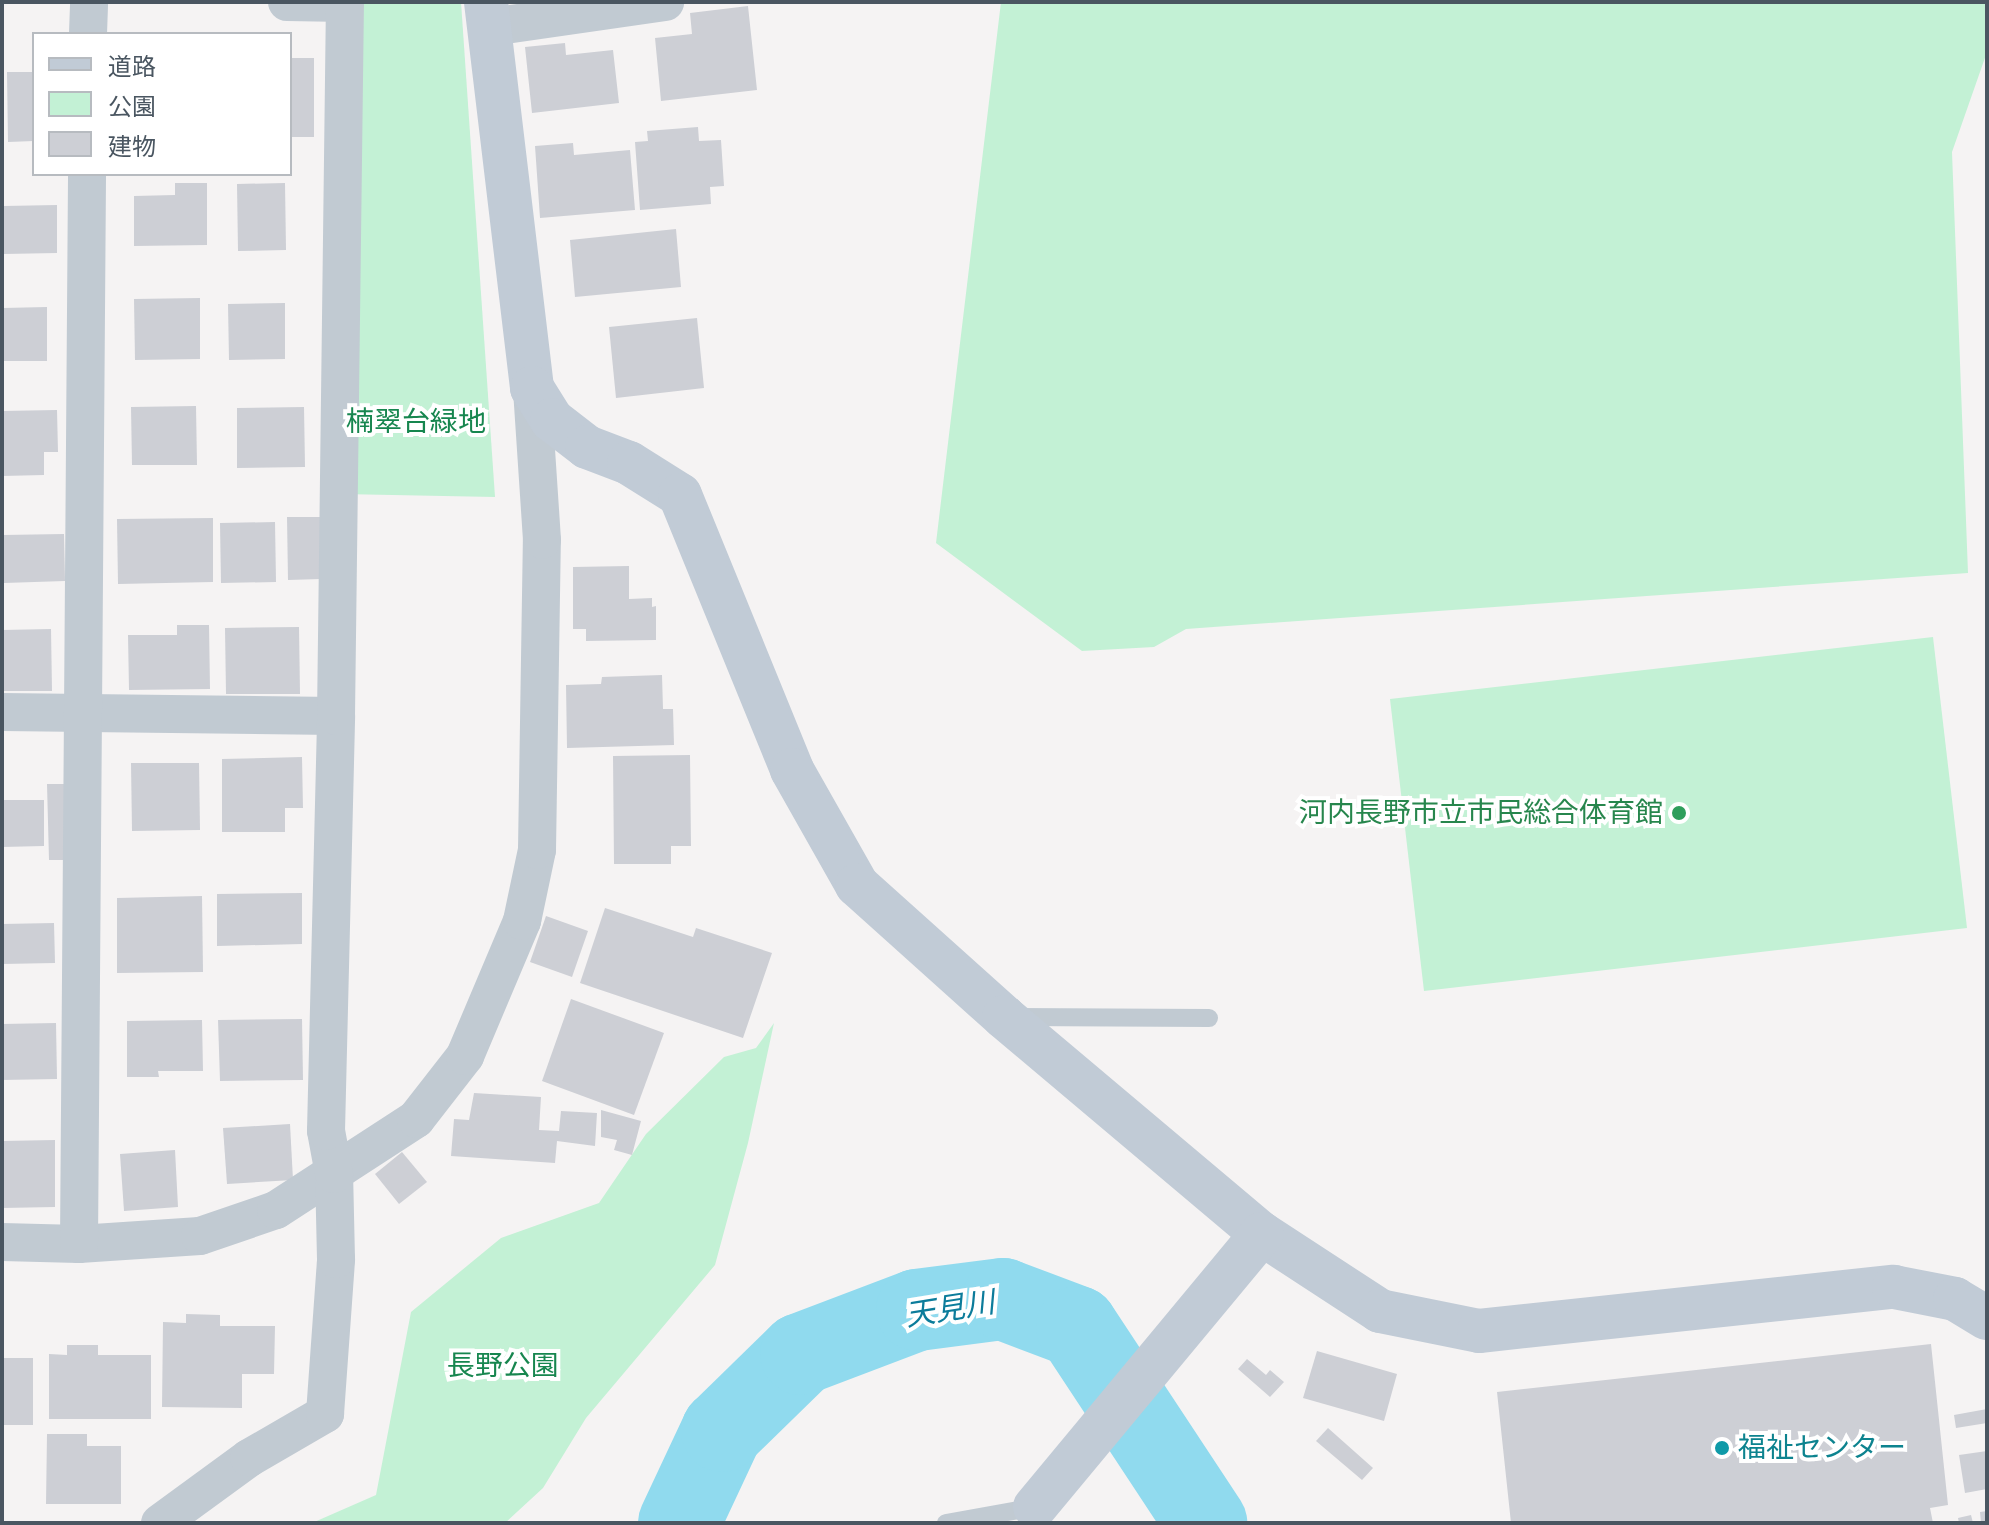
<!DOCTYPE html>
<meta charset="utf-8">
<style>
body{margin:0}
#map{position:relative;width:1989px;height:1525px;overflow:hidden;background:#f5f3f3;font-family:Signika,"Noto Sans JP",sans-serif}
div>[style]{position:absolute}
.green>*{inset:0;background:#c3f1d5}
.water>*{inset:0;background:#90daee}
.river>*{height:82px;margin:-41px;padding:0 41px;transform-origin:41px;border-radius:41px;background:#90daee}
.building>*{inset:0;background:#cdcfd5}
.lane>*{height:18px;margin:-9px;padding:0 9px;transform-origin:9px;border-radius:9px;background:#c1cad2}
.street>*{height:38px;margin:-19px;padding:0 19px;transform-origin:19px;border-radius:19px;background:#c1cad2}
.secondary>*{height:44px;margin:-22px;padding:0 22px;transform-origin:22px;border-radius:22px;background:#c1cbd6}
.dots>*{width:22px;height:22px;translate:-50% -50%;box-sizing:border-box;border:4px solid #fff;border-radius:50%}
span{translate:-50% -50%;white-space:nowrap;text-align:center;line-height:1.15;-webkit-text-stroke:8px #fff;paint-order:stroke}
.park-label{font-size:28px;color:#17864f}
.leisure-label{font-size:28px;color:#27864d}
.right{translate:-100% -50%;text-align:right}
.culture-label{font-size:28px;color:#0d838f}
.left{translate:0 -50%;text-align:left}
.water-label{font-size:30px;color:#0c7c9b;font-style:italic}
.frame{position:absolute;inset:0;border:4px solid #4a5661;pointer-events:none}
.legend{position:absolute;left:32px;top:32px;width:260px;height:144px;box-sizing:border-box;background:#fff;border:2px solid #b7bbc0;margin:0;padding:10px 14px;list-style:none;font-size:24px;color:#4a5661}
.legend li{display:flex;align-items:center;gap:16px;height:40px}
.legend b{width:40px;border:2px solid #b7bbc0}
</style>
<div id="map">
<div class="green">
<i style="clip-path:polygon(347px 2px,461px 2px,495px 497px,341px 494px)"></i>
<i style="clip-path:polygon(1001px 2px,1987px 2px,1987px 52px,1952px 152px,1968px 573px,1186px 629px,1154px 647px,1082px 651px,936px 543px)"></i>
<i style="clip-path:polygon(1933px 637px,1967px 928px,1424px 991px,1390px 699px)"></i>
<i style="clip-path:polygon(774px 1023px,748px 1143px,715px 1265px,586px 1418px,543px 1488px,505px 1523px,312px 1523px,376px 1495px,411px 1312px,501px 1238px,599px 1203px,646px 1134px,724px 1057px,756px 1048px)"></i>
</div>
<div class="water">
<i style="clip-path:polygon(706px 1464px,698px 1523px,666px 1523px)"></i>
</div>
<div class="river">
<i style="left:679px;top:1523px;width:102px;rotate:-64.9deg"></i>
<i style="left:722px;top:1431px;width:110px;rotate:-44.3deg"></i>
<i style="left:801px;top:1354px;width:124px;rotate:-20.8deg"></i>
<i style="left:917px;top:1310px;width:87px;rotate:-7.3deg"></i>
<i style="left:1003px;top:1299px;width:79px;rotate:20.7deg"></i>
<i style="left:1077px;top:1327px;width:235px;rotate:56.6deg"></i>
</div>
<div class="building">
<i style="clip-path:polygon(748px 6px,757px 90px,661px 101px,655px 38px,692px 34px,690px 13px)"></i>
<i style="clip-path:polygon(565px 43px,566px 55px,613px 50px,619px 103px,532px 113px,525px 47px)"></i>
<i style="clip-path:polygon(290px 58px,314px 58px,314px 137px,290px 137px)"></i>
<i style="clip-path:polygon(7px 72px,34px 72px,34px 141px,8px 142px)"></i>
<i style="clip-path:polygon(698px 127px,699px 141px,721px 140px,724px 186px,710px 187px,711px 204px,640px 210px,635px 142px,648px 141px,647px 131px)"></i>
<i style="clip-path:polygon(573px 143px,574px 155px,630px 150px,635px 210px,540px 218px,535px 146px)"></i>
<i style="clip-path:polygon(175px 183px,207px 183px,207px 245px,134px 246px,134px 196px,175px 195px)"></i>
<i style="clip-path:polygon(285px 183px,286px 250px,238px 251px,237px 184px)"></i>
<i style="clip-path:polygon(57px 205px,57px 253px,4px 254px,4px 206px)"></i>
<i style="clip-path:polygon(676px 229px,681px 287px,575px 297px,570px 240px)"></i>
<i style="clip-path:polygon(200px 298px,200px 359px,135px 360px,134px 299px)"></i>
<i style="clip-path:polygon(285px 303px,285px 359px,229px 360px,228px 304px)"></i>
<i style="clip-path:polygon(47px 307px,47px 361px,4px 361px,3px 308px)"></i>
<i style="clip-path:polygon(697px 318px,704px 388px,616px 398px,609px 327px)"></i>
<i style="clip-path:polygon(196px 406px,197px 465px,132px 465px,131px 407px)"></i>
<i style="clip-path:polygon(304px 407px,305px 467px,237px 468px,237px 408px)"></i>
<i style="clip-path:polygon(57px 410px,58px 452px,44px 452px,44px 475px,2px 476px,2px 411px)"></i>
<i style="clip-path:polygon(287px 517px,320px 517px,321px 579px,288px 580px)"></i>
<i style="clip-path:polygon(213px 518px,213px 582px,118px 584px,117px 519px)"></i>
<i style="clip-path:polygon(275px 522px,276px 582px,221px 583px,220px 523px)"></i>
<i style="clip-path:polygon(64px 534px,65px 581px,4px 583px,3px 535px)"></i>
<i style="clip-path:polygon(629px 566px,629px 599px,652px 598px,652px 607px,656px 606px,656px 640px,586px 641px,586px 629px,573px 629px,573px 567px)"></i>
<i style="clip-path:polygon(177px 625px,209px 625px,210px 689px,129px 690px,128px 635px,177px 635px)"></i>
<i style="clip-path:polygon(299px 627px,300px 694px,226px 694px,225px 628px)"></i>
<i style="clip-path:polygon(51px 629px,52px 691px,2px 691px,2px 630px)"></i>
<i style="clip-path:polygon(662px 675px,663px 709px,673px 709px,674px 745px,567px 748px,566px 685px,601px 684px,602px 677px)"></i>
<i style="clip-path:polygon(690px 755px,691px 846px,671px 846px,671px 864px,614px 864px,613px 756px)"></i>
<i style="clip-path:polygon(302px 757px,303px 808px,285px 808px,285px 832px,222px 832px,222px 759px)"></i>
<i style="clip-path:polygon(131px 763px,199px 763px,200px 830px,132px 831px)"></i>
<i style="clip-path:polygon(47px 784px,79px 784px,79px 860px,49px 860px)"></i>
<i style="clip-path:polygon(2px 800px,44px 800px,44px 846px,2px 847px)"></i>
<i style="clip-path:polygon(302px 893px,302px 944px,217px 946px,217px 894px)"></i>
<i style="clip-path:polygon(202px 896px,203px 972px,117px 973px,117px 898px)"></i>
<i style="clip-path:polygon(605px 908px,693px 937px,696px 928px,772px 953px,743px 1038px,580px 983px)"></i>
<i style="clip-path:polygon(546px 916px,588px 931px,572px 977px,530px 962px)"></i>
<i style="clip-path:polygon(54px 923px,55px 963px,2px 964px,2px 924px)"></i>
<i style="clip-path:polygon(571px 999px,664px 1033px,634px 1115px,542px 1081px)"></i>
<i style="clip-path:polygon(302px 1019px,303px 1080px,220px 1081px,218px 1020px)"></i>
<i style="clip-path:polygon(202px 1020px,203px 1071px,158px 1071px,159px 1077px,127px 1077px,127px 1021px)"></i>
<i style="clip-path:polygon(56px 1023px,57px 1079px,2px 1080px,2px 1024px)"></i>
<i style="clip-path:polygon(474px 1093px,541px 1097px,539px 1130px,559px 1131px,561px 1111px,597px 1113px,595px 1146px,557px 1141px,555px 1163px,451px 1156px,454px 1119px,469px 1120px)"></i>
<i style="clip-path:polygon(601px 1110px,641px 1121px,632px 1155px,614px 1150px,617px 1140px,601px 1137px)"></i>
<i style="clip-path:polygon(290px 1124px,293px 1180px,227px 1184px,223px 1128px)"></i>
<i style="clip-path:polygon(55px 1140px,55px 1207px,2px 1208px,2px 1141px)"></i>
<i style="clip-path:polygon(175px 1150px,178px 1207px,124px 1211px,120px 1154px)"></i>
<i style="clip-path:polygon(402px 1152px,427px 1182px,399px 1204px,375px 1174px)"></i>
<i style="clip-path:polygon(186px 1314px,220px 1315px,220px 1326px,275px 1326px,274px 1374px,242px 1374px,242px 1408px,162px 1407px,163px 1322px,186px 1323px)"></i>
<i style="clip-path:polygon(1931px 1344px,1948px 1505px,1930px 1508px,1933px 1523px,1511px 1523px,1497px 1392px)"></i>
<i style="clip-path:polygon(67px 1345px,98px 1345px,98px 1355px,151px 1355px,151px 1419px,49px 1419px,49px 1354px,67px 1355px)"></i>
<i style="clip-path:polygon(1317px 1351px,1397px 1374px,1384px 1421px,1303px 1398px)"></i>
<i style="clip-path:polygon(2px 1358px,33px 1358px,33px 1425px,2px 1425px)"></i>
<i style="clip-path:polygon(1247px 1359px,1266px 1375px,1270px 1370px,1284px 1382px,1270px 1397px,1238px 1369px)"></i>
<i style="clip-path:polygon(1987px 1409px,1987px 1423px,1956px 1428px,1954px 1415px)"></i>
<i style="clip-path:polygon(1328px 1428px,1373px 1468px,1362px 1480px,1316px 1441px)"></i>
<i style="clip-path:polygon(47px 1434px,87px 1434px,87px 1446px,121px 1446px,121px 1504px,46px 1504px)"></i>
<i style="clip-path:polygon(1987px 1451px,1987px 1489px,1965px 1493px,1959px 1455px)"></i>
<i style="clip-path:polygon(1987px 1511px,1987px 1523px,1981px 1523px,1980px 1512px)"></i>
<i style="clip-path:polygon(1971px 1515px,1973px 1523px,1959px 1523px,1958px 1518px)"></i>
</div>
<div class="lane">
<i style="left:1015px;top:1017px;width:194px;rotate:0.3deg"></i>
<i style="left:946px;top:1523px;width:90px;rotate:-10.2deg"></i>
</div>
<div class="street">
<i style="left:287px;top:2px;width:58px;rotate:1deg"></i>
<i style="left:490px;top:27px;width:177px;rotate:-8.1deg"></i>
<i style="left:88px;top:34px;width:32px;rotate:-88deg"></i>
<i style="left:2px;top:712px;width:334px;rotate:0.7deg"></i>
<i style="left:2px;top:1242px;width:77px;rotate:1.5deg"></i>
<i style="left:79px;top:1244px;width:121px;rotate:-3.8deg"></i>
<i style="left:200px;top:1236px;width:80px;rotate:-18.9deg"></i>
<i style="left:276px;top:1210px;width:167px;rotate:-33deg"></i>
<i style="left:416px;top:1119px;width:80px;rotate:-52.1deg"></i>
<i style="left:465px;top:1056px;width:147px;rotate:-67.1deg"></i>
<i style="left:522px;top:921px;width:73px;rotate:-78.1deg"></i>
<i style="left:537px;top:850px;width:310px;rotate:-89.1deg"></i>
<i style="left:542px;top:540px;width:152px;rotate:-93.8deg"></i>
<i style="left:79px;top:1244px;width:1070px;rotate:-89.57deg"></i>
<i style="left:160px;top:1523px;width:110px;rotate:-36.1deg"></i>
<i style="left:249px;top:1458px;width:88px;rotate:-30.1deg"></i>
<i style="left:325px;top:1414px;width:155px;rotate:-85.9deg"></i>
<i style="left:336px;top:1259px;width:85px;rotate:-91.3deg"></i>
<i style="left:334px;top:1174px;width:44px;rotate:-100.5deg"></i>
<i style="left:326px;top:1131px;width:415px;rotate:-88.6deg"></i>
<i style="left:336px;top:716px;width:714px;rotate:-89.28deg"></i>
</div>
<div class="secondary">
<i style="left:486px;top:2px;width:389px;rotate:83.2deg"></i>
<i style="left:532px;top:388px;width:38px;rotate:58deg"></i>
<i style="left:552px;top:420px;width:44px;rotate:37.6deg"></i>
<i style="left:587px;top:447px;width:45px;rotate:20.9deg"></i>
<i style="left:629px;top:463px;width:60px;rotate:32.1deg"></i>
<i style="left:680px;top:495px;width:297px;rotate:67.8deg"></i>
<i style="left:792px;top:770px;width:132px;rotate:60.5deg"></i>
<i style="left:857px;top:885px;width:198px;rotate:41.9deg"></i>
<i style="left:1004px;top:1017px;width:337px;rotate:40.1deg"></i>
<i style="left:1262px;top:1234px;width:141px;rotate:33.1deg"></i>
<i style="left:1380px;top:1311px;width:101px;rotate:11.4deg"></i>
<i style="left:1479px;top:1331px;width:417px;rotate:-6.1deg"></i>
<i style="left:1894px;top:1287px;width:62px;rotate:11.1deg"></i>
<i style="left:1955px;top:1299px;width:37px;rotate:31deg"></i>
<i style="left:1035px;top:1507px;width:355px;rotate:-50.3deg"></i>
</div>
<div class="dots">
<i style="left:1679px;top:813px;background:#2e9e5b"></i>
<i style="left:1722px;top:1448px;background:#0f9aa8"></i>
</div>
<div class="park-label">
<span style="left:416px;top:422px">楠翠台緑地</span>
<span style="left:503px;top:1366px">長野公園</span>
</div>
<div class="leisure-label">
<span class="right" style="left:1663px;top:813px">河内長野市立市民総合体育館</span>
</div>
<div class="culture-label">
<span class="left" style="left:1738px;top:1448px">福祉センター</span>
</div>
<div class="water-label">
<span style="left:950px;top:1310px;rotate:-9deg">天見川</span>
</div>
<div class="frame"></div>
<ul class="legend">
<li><b style="height:10px;background:#c1cbd6"></b>道路</li>
<li><b style="height:22px;background:#c3f1d5"></b>公園</li>
<li><b style="height:22px;background:#cdcfd5"></b>建物</li>
</ul>
</div>
